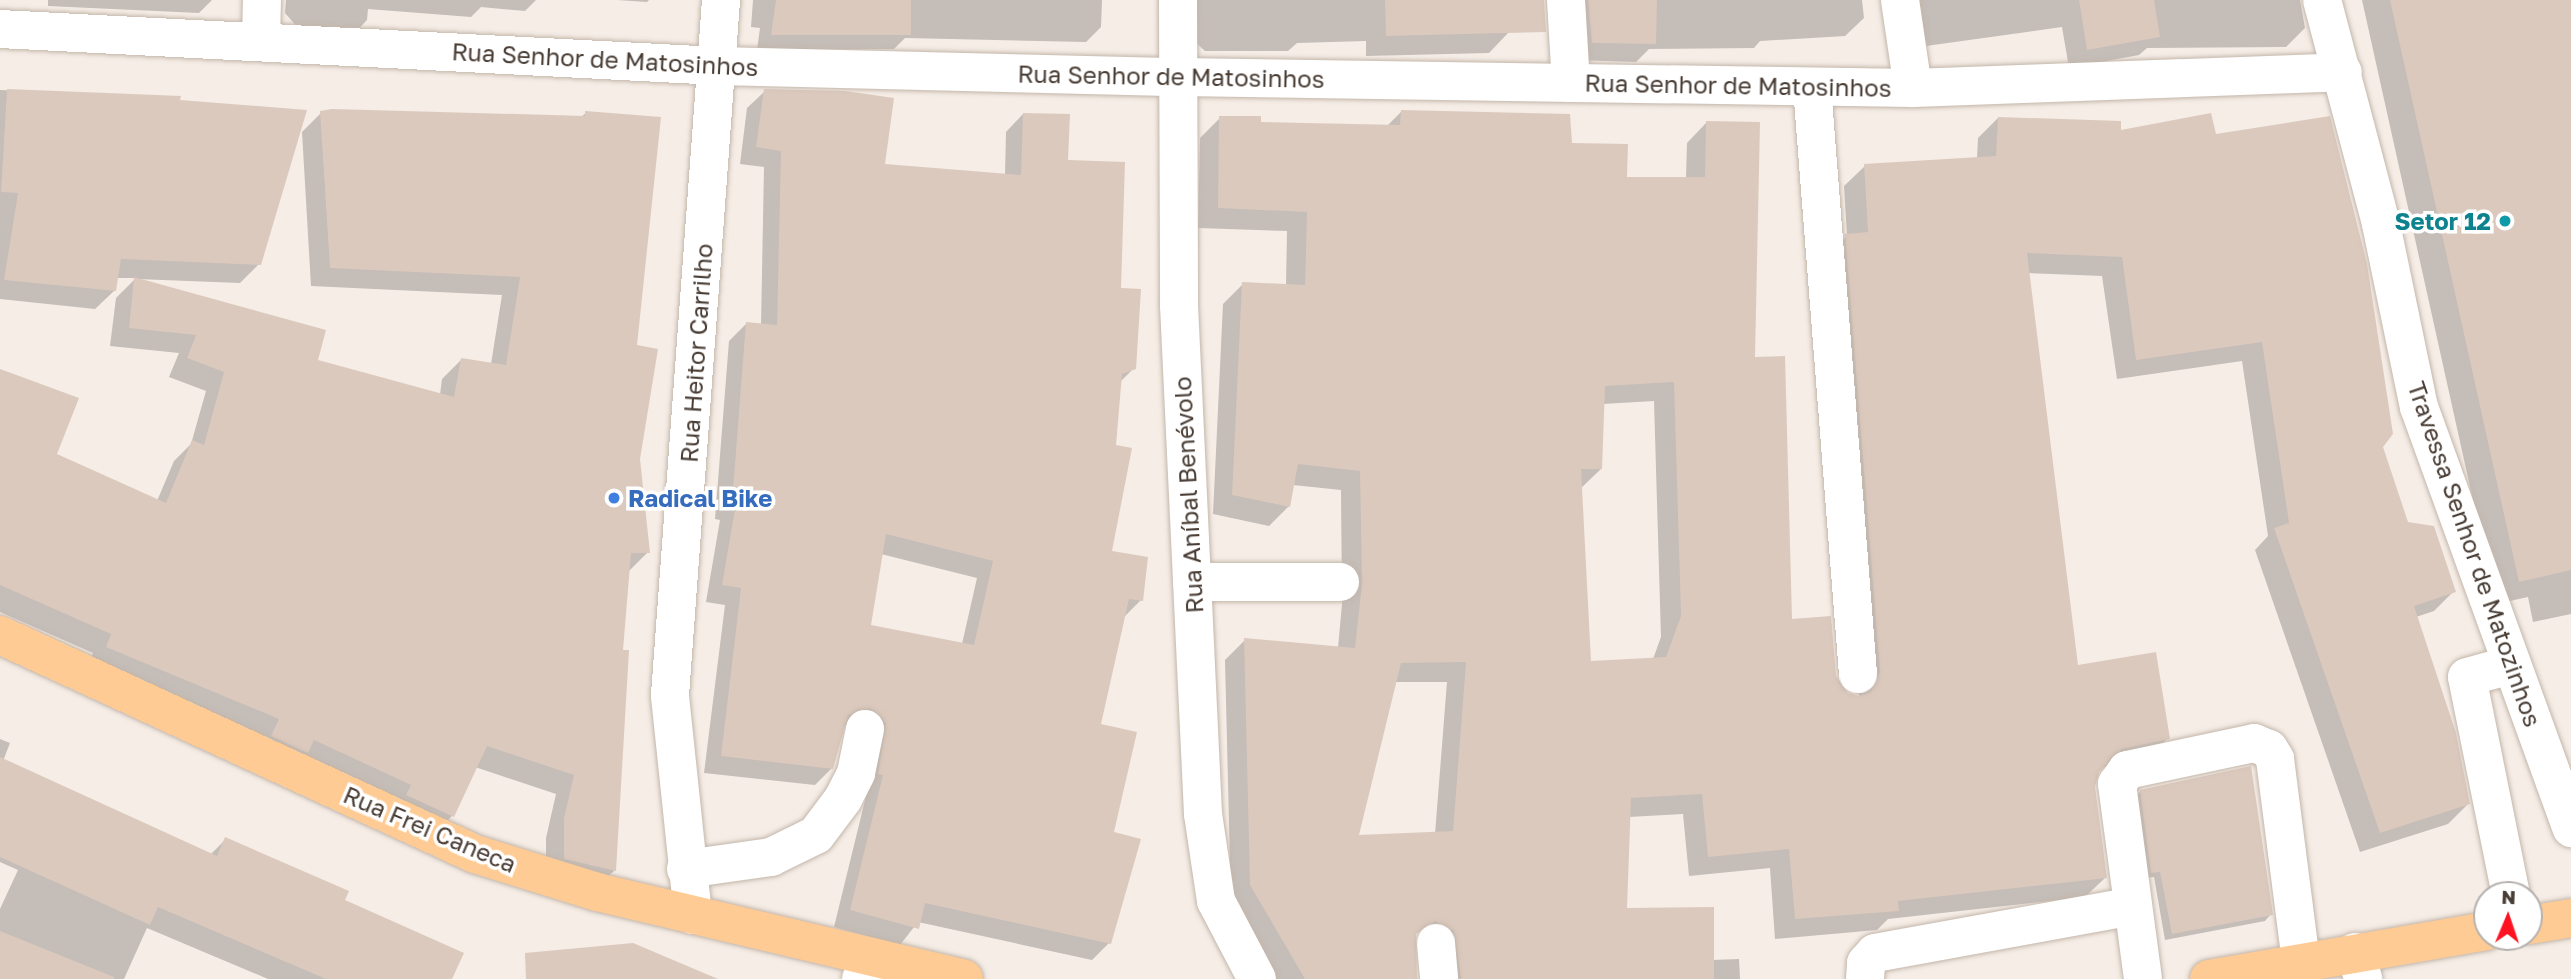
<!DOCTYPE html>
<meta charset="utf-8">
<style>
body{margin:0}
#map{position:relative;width:2571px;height:979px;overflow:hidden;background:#f5ede6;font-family:"Golos Text",sans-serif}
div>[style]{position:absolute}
.shadow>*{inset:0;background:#0003}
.building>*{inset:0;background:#dbc9bd}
.roads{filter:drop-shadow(0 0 2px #c4b6aa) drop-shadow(0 0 2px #c4b6aa)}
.minor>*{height:38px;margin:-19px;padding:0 19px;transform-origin:19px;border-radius:19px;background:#fff}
.major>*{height:38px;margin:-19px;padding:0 19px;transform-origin:19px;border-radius:19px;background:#ffcb95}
.dots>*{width:19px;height:19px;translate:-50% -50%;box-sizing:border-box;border:4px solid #fff;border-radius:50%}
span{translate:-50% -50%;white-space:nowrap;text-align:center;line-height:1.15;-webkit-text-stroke:7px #fff;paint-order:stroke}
.street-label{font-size:24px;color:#483c34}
.culture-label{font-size:24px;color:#0d838f;font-weight:700}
.right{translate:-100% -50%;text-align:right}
.shop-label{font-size:24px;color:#366cbe;font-weight:700}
.left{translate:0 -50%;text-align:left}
.north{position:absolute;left:2473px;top:881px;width:70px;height:70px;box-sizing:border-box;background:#fff;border:2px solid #b6b1ae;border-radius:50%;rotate:2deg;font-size:19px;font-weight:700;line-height:28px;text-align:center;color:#483c34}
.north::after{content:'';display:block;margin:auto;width:24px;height:32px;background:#ff1320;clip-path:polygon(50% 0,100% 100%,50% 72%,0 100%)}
</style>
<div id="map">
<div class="shadow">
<i style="clip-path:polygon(48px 0,212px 0,199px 13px,48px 6px)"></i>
<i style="clip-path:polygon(286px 0,536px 0,525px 11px,481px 7px,471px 17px,368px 9px,367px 20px,354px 34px,300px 30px,285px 13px)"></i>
<i style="clip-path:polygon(617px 0,649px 0,647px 2px)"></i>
<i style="clip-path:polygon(753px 0,1102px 0,1101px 27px,1086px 42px,905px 38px,894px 49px,757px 50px,760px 28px,751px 27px)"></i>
<i style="clip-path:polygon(1194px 0,1508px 0,1509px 32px,1489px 53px,1366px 56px,1366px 41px,1297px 43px,1288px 51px,1205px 51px,1193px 40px)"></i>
<i style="clip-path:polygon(1565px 0,1862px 0,1864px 18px,1845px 36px,1760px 41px,1754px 48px,1649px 49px,1636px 62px,1574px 60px)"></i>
<i style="clip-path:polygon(1919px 0,2300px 0,2305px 28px,2286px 47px,2147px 48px,2139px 55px,2069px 68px,2062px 27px,1926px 46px)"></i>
<i style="clip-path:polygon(2362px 0,2571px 0,2571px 614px,2533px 622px,2528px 597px,2496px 604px)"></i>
<i style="clip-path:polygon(0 90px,179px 98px,259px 264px,240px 283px,137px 279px,316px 361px,440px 395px,442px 379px,461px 360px,491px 364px,502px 295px,311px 286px,302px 132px,321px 113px,581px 117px,586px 113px,635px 347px,638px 459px,648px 552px,629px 571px,621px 651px,627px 652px,614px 871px,595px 889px,546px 877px,546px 838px,556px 794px,475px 767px,452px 816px,433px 835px,88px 666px,93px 653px,0 612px,0 370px,55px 455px,157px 501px,174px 461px,191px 444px,206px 391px,169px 377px,179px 353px,110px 346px,116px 298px,136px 278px,116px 278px,114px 291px,95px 309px,0 299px)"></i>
<i style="clip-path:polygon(evenodd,765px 91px,883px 165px,1005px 175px,1006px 132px,1023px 114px,1067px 161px,1120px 289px,1134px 368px,1119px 383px,1110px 553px,1141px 600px,1124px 617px,1099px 726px,1112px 834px,1109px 943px,1092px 960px,918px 922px,900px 945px,834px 927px,867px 792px,863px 730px,844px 725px,832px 768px,815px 785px,704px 773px,725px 605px,706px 602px,720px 520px,715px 519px,729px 341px,746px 324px,761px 325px,764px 167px,740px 164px,747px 108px,765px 91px,881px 554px,977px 578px,962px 644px,869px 626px,881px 554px)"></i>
<i style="clip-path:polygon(evenodd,1401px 112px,1570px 145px,1626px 179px,1686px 178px,1687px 143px,1707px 122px,1753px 359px,1791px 621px,1847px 695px,1859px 697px,1826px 256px,1847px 236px,1844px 186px,1865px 166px,1977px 159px,1978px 138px,1998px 118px,2119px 132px,2214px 136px,2381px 447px,2407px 523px,2454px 591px,2434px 611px,2416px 617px,2468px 804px,2448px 824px,2360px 852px,2255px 550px,2268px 536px,2242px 361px,2117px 379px,2102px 276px,2028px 273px,2076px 668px,2168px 738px,2148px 758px,2100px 768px,2094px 787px,2106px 877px,2085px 897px,1888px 919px,1877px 930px,1775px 939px,1770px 868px,1689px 876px,1683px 814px,1628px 817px,1625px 910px,1712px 960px,1739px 959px,1740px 979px,1440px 979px,1425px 944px,1414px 854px,1435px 834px,1447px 682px,1394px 682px,1356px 837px,1380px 979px,1274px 979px,1231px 906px,1225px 660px,1245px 640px,1338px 648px,1342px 604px,1341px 490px,1293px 485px,1289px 506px,1269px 526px,1213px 514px,1223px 304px,1243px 284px,1286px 286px,1287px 231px,1198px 228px,1200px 138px,1220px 118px,1259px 123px,1387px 126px,1401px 112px,1654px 401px,1661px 637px,1653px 659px,1589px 663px,1580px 489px,1601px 469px,1603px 404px,1654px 401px)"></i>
<i style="clip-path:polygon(0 739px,10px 743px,3px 761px,210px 855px,226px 839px,343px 901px,450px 979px,268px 979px,147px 928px,124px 979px,0 979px,0 909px,18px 870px,0 862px)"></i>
<i style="clip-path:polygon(2141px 791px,2271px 914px,2265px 921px,2165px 940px,2154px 877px,2145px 878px,2134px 798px)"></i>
</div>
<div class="building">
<i style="clip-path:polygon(776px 0,911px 0,911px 35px,771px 35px)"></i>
<i style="clip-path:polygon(1385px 0,1544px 0,1546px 32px,1386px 36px)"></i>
<i style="clip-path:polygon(1588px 0,1657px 0,1656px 44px,1592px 43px)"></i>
<i style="clip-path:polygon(2079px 0,2154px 0,2160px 37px,2087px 50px)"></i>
<i style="clip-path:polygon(2390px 0,2571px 0,2571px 570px,2519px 582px)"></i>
<i style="clip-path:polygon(7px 89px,181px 96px,180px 100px,307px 110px,261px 265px,121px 259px,116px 291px,4px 280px,18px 193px,1px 192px)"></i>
<i style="clip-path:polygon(evenodd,764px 89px,845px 91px,894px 98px,885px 164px,1021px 175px,1023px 113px,1070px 114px,1068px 160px,1125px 162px,1121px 288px,1141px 289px,1136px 369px,1122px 374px,1116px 445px,1132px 448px,1112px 551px,1148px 557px,1143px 601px,1129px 599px,1101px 724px,1137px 732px,1114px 832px,1141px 839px,1111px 944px,925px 903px,919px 929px,850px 910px,883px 775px,878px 774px,886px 723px,870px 708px,848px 715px,833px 769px,721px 756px,741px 588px,722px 585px,736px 503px,732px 502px,746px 322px,777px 325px,781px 151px,756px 147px,764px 89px,886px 534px,993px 561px,974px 645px,871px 625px,886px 534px)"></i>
<i style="clip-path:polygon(332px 109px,585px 116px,585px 111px,661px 117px,637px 345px,658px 349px,640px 459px,650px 553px,631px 553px,623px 650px,629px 650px,616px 871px,564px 859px,564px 818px,574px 775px,487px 746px,454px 817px,406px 795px,411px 785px,314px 740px,308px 753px,271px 736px,279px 719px,106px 647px,111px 634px,0 585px,0 369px,79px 398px,57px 454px,166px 503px,192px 440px,204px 445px,224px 372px,187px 358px,196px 335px,129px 328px,134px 277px,326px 330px,318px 360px,454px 397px,461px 358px,506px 365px,520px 277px,330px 268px,320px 111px)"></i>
<i style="clip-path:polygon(evenodd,1401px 110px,1570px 114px,1572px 143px,1628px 144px,1627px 177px,1705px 177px,1706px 121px,1760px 122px,1755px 357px,1785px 356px,1792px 619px,1831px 616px,1836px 676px,1848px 693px,1859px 696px,1871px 692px,1880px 672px,1845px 234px,1868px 232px,1864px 164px,1996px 156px,1998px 117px,2121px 121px,2121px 130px,2211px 113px,2216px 134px,2330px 116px,2367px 264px,2393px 434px,2383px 447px,2408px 522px,2434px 526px,2456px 592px,2414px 606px,2456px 733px,2470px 804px,2380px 833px,2274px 528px,2289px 523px,2262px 342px,2136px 360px,2122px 257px,2027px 253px,2078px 665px,2156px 652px,2170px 739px,2122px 749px,2099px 772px,2095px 787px,2107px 878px,1898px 901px,1899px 911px,1795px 919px,1789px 849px,1708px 857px,1702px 794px,1631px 798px,1627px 908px,1714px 907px,1714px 979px,1461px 979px,1454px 931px,1435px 921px,1416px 934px,1417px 979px,1305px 979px,1250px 885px,1244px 638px,1355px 648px,1362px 583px,1360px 471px,1298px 464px,1290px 507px,1232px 495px,1242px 282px,1305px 285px,1307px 212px,1218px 208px,1219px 116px,1261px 116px,1261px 122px,1400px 125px,1401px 110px,1674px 382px,1681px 616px,1666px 657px,1591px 661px,1581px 469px,1602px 469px,1605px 386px,1674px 382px,1401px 110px,1466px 662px,1453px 831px,1359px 835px,1401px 663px,1466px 662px)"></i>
<i style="clip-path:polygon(0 757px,217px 856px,225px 837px,349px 891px,345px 900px,464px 953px,452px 979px,326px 979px,158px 907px,150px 925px,0 857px)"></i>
<i style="clip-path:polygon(2251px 766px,2273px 915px,2172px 934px,2160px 872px,2151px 873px,2140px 790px)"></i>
<i style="clip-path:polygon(0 931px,114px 977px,114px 979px,0 979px)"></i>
<i style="clip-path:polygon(633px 943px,718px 979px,526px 979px,525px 953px)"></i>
</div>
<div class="roads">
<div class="minor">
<i style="left:1178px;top:0;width:305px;rotate:89.8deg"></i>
<i style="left:1179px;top:305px;width:510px;rotate:87.3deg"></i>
<i style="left:1203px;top:814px;width:88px;rotate:81.5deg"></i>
<i style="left:1216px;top:901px;width:88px;rotate:62.3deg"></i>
<i style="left:1566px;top:0;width:83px;rotate:86.6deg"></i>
<i style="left:1900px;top:0;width:89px;rotate:81.6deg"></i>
<i style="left:2322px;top:0;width:232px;rotate:75.2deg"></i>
<i style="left:2381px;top:224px;width:187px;rotate:78.3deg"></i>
<i style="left:2419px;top:407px;width:448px;rotate:70.1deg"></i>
<i style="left:0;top:29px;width:718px;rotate:2.95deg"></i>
<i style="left:717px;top:66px;width:463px;rotate:1.4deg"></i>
<i style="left:1180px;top:77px;width:733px;rotate:0.86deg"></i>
<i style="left:1913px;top:88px;width:430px;rotate:-2.1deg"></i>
<i style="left:261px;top:40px;width:40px;rotate:-88.6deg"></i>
<i style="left:1812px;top:87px;width:589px;rotate:85.52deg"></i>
<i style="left:1192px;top:582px;width:148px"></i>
<i style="left:686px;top:869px;width:86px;rotate:-8deg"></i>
<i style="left:771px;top:857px;width:50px;rotate:-26.1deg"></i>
<i style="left:816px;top:835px;width:45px;rotate:-53.1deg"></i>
<i style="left:843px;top:799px;width:29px;rotate:-63deg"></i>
<i style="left:856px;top:773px;width:45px;rotate:-78.4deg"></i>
<i style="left:2511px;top:895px;width:222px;rotate:-101.4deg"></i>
<i style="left:2467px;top:677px;width:46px;rotate:-15.3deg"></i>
<i style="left:693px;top:915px;width:221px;rotate:-96deg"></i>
<i style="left:670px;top:695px;width:697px;rotate:-85.8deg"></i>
<i style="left:1436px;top:943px;width:36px;rotate:85deg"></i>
<i style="left:2355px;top:952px;width:28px;rotate:73deg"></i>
<i style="left:861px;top:979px;width:25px;rotate:-50deg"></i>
<i style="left:1865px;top:979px;width:16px;rotate:-86deg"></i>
<i style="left:1866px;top:963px;width:13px;rotate:-48deg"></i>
<i style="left:1875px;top:953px;width:262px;rotate:-10.3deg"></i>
<i style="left:2143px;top:979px;width:197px;rotate:-97.6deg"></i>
<i style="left:2117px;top:784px;width:17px;rotate:-54deg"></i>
<i style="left:2127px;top:770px;width:130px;rotate:-12deg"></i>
<i style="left:2254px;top:743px;width:16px;rotate:22deg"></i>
<i style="left:2269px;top:749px;width:12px;rotate:59deg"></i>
<i style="left:2275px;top:759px;width:205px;rotate:82.7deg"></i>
</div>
<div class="major">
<i style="left:0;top:635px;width:523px;rotate:24.75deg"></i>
<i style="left:475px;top:854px;width:128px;rotate:17.3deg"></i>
<i style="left:597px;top:892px;width:377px;rotate:13.3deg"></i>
<i style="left:2529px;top:925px;width:43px;rotate:-9.5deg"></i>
<i style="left:2209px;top:979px;width:282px;rotate:-9.8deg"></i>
</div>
</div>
<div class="dots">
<i style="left:2505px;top:221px;background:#0f9aa8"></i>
<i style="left:614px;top:498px;background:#3f7fe0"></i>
</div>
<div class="street-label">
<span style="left:605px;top:59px;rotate:3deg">Rua Senhor de Matosinhos</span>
<span style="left:1171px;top:76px;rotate:1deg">Rua Senhor de Matosinhos</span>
<span style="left:1738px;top:85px;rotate:1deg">Rua Senhor de Matosinhos</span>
<span style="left:696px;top:353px;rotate:-86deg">Rua Heitor Carrilho</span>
<span style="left:1188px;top:495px;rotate:-93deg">Rua Aníbal Benévolo</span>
<span style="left:2475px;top:554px;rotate:71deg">Travessa Senhor de Matozinhos</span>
<span style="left:430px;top:829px;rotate:23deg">Rua Frei Caneca</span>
</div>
<div class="culture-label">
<span class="right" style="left:2491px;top:221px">Setor 12</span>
</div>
<div class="shop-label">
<span class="left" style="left:628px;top:498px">Radical Bike</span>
</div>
<div class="north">N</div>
</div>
